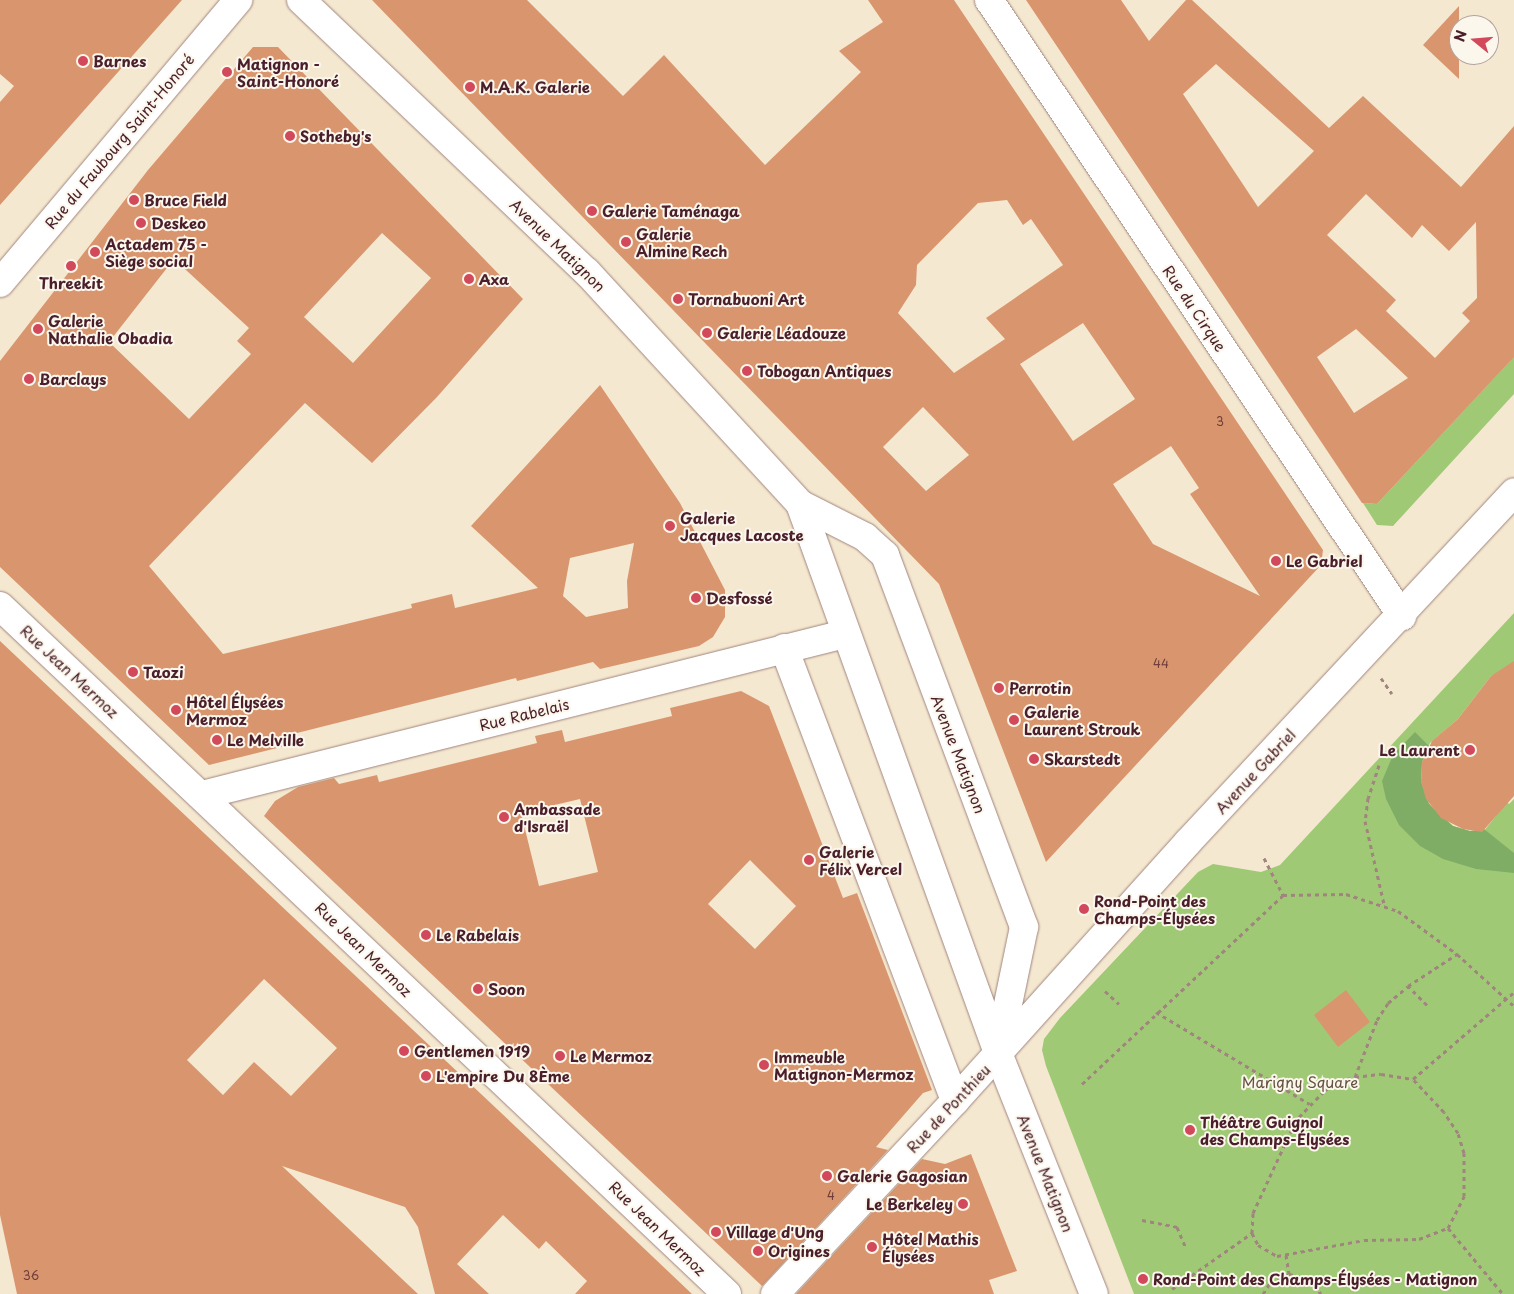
<!DOCTYPE html>
<meta charset="utf-8">
<style>
body{margin:0}
#map{position:relative;width:1514px;height:1294px;overflow:hidden;background:#f5e8d0;font-family:"Playpen Sans",sans-serif}
div>[style]{position:absolute}
.green>*{inset:0;background:#a0c975}
.forest>*{inset:0;background:#80ad66}
.building>*{inset:0;background:#d9966e}
.path>*{height:3px;margin-top:-1.5px;transform-origin:0;background:repeating-linear-gradient(90deg,#a0847e 0 4px,transparent 0 8px)}
.roads{filter:drop-shadow(0 0 1px #a0847e) drop-shadow(0 0 1px #a0847e)}
.minor>*{height:28px;margin:-14px;padding:0 14px;transform-origin:14px;border-radius:14px;background:#fff}
.dots>*{width:14px;height:14px;translate:-50% -50%;box-sizing:border-box;border:2px solid #fbf7ec;border-radius:50%}
span{translate:-50% -50%;white-space:nowrap;text-align:center;line-height:1.15;-webkit-text-stroke:4px #fbf7ec;paint-order:stroke}
.number-label{font-size:12px;color:#6e3d3c}
.number-label span{-webkit-text-stroke-width:0}
.poi-label{font-size:15px;color:#4a1f2b;font-weight:700}
.left{translate:0 -50%;text-align:left}
.right{translate:-100% -50%;text-align:right}
.street-label{font-size:15px;color:#4a1f2b}
.park-label{font-size:15px;color:#645241}
.north{position:absolute;left:1449px;top:15px;width:50px;height:50px;box-sizing:border-box;background:#fbf7ec;border:1px solid #b4a19f;border-radius:50%;rotate:287deg;font-size:14px;font-weight:700;line-height:20px;text-align:center;color:#4a1f2b}
.north::after{content:'';display:block;margin:auto;width:18px;height:22px;background:#d1495b;clip-path:polygon(50% 0,100% 100%,50% 72%,0 100%)}
</style>
<div id="map">
<div class="green">
<i style="clip-path:polygon(1514px 353px,1514px 394px,1393px 526px,1377px 525px,1363px 503px,1377px 504px,1510px 361px)"></i>
<i style="clip-path:polygon(1514px 613px,1514px 665px,1491px 676px,1458px 719px,1430px 743px,1422px 762px,1421px 781px,1426px 799px,1437px 814px,1453px 826px,1470px 831px,1483px 832px,1496px 816px,1499px 796px,1509px 804px,1514px 799px,1514px 1294px,1134px 1294px,1046px 1066px,1042px 1050px,1044px 1039px,1060px 1018px,1198px 872px,1213px 864px,1261px 872px,1280px 865px)"></i>
</div>
<div class="forest">
<i style="clip-path:polygon(1415px 732px,1429px 746px,1422px 762px,1421px 781px,1429px 804px,1453px 826px,1470px 831px,1484px 829px,1514px 853px,1514px 873px,1476px 869px,1443px 859px,1420px 846px,1399px 825px,1386px 799px,1382px 781px,1393px 755px)"></i>
</div>
<div class="building">
<i style="clip-path:polygon(0 0,182px 0,0 205px,0 102px,14px 86px,0 74px)"></i>
<i style="clip-path:polygon(evenodd,372px 0,527px 0,623px 96px,664px 55px,765px 165px,861px 72px,839px 51px,883px 22px,868px 0,954px 0,1323px 550px,1321px 565px,1046px 862px,939px 584px,372px 0,1007px 200px,1023px 225px,1031px 219px,1063px 265px,986px 318px,1005px 339px,954px 373px,898px 313px,916px 285px,917px 265px,978px 203px,1007px 200px,372px 0,1083px 323px,1135px 399px,1073px 441px,1020px 364px,1083px 323px,372px 0,923px 407px,969px 455px,926px 491px,883px 447px,923px 407px,372px 0,1171px 446px,1199px 488px,1190px 494px,1260px 596px,1153px 544px,1113px 484px,1171px 446px)"></i>
<i style="clip-path:polygon(evenodd,1026px 0,1121px 0,1149px 41px,1186px 0,1192px 0,1329px 128px,1363px 96px,1461px 187px,1514px 126px,1514px 357px,1377px 504px,1362px 503px,1026px 0,1216px 64px,1314px 151px,1258px 207px,1183px 94px,1216px 64px,1026px 0,1366px 194px,1412px 238px,1422px 225px,1449px 251px,1476px 222px,1477px 298px,1462px 313px,1470px 321px,1435px 358px,1386px 311px,1396px 300px,1327px 235px,1366px 194px,1026px 0,1356px 329px,1408px 378px,1354px 413px,1317px 357px,1356px 329px)"></i>
<i style="clip-path:polygon(1459px 6px,1459px 79px,1423px 45px)"></i>
<i style="clip-path:polygon(evenodd,253px 47px,278px 47px,523px 299px,437px 397px,372px 463px,305px 403px,149px 566px,223px 654px,412px 608px,411px 604px,452px 594px,455px 608px,538px 588px,471px 526px,600px 385px,680px 503px,725px 590px,725px 617px,713px 637px,699px 646px,639px 660px,600px 669px,593px 662px,517px 681px,516px 678px,293px 734px,301px 742px,209px 765px,0 567px,0 361px,148px 170px,253px 47px,382px 233px,431px 278px,353px 363px,304px 317px,382px 233px,253px 47px,174px 259px,249px 328px,237px 341px,251px 354px,189px 419px,109px 342px,174px 259px,253px 47px,634px 543px,627px 581px,628px 608px,586px 617px,563px 596px,570px 558px,634px 543px)"></i>
<i style="clip-path:polygon(evenodd,0 641px,533px 1143px,692px 1294px,575px 1294px,587px 1281px,546px 1241px,539px 1249px,503px 1215px,457px 1264px,489px 1294px,435px 1294px,418px 1227px,405px 1207px,282px 1166px,418px 1294px,17px 1294px,0 1215px,0 641px,264px 979px,337px 1048px,291px 1096px,254px 1062px,223px 1095px,187px 1060px,264px 979px)"></i>
<i style="clip-path:polygon(1514px 661px,1514px 796px,1482px 832px,1463px 829px,1441px 818px,1426px 799px,1421px 781px,1422px 762px,1432px 741px,1458px 719px,1491px 676px)"></i>
<i style="clip-path:polygon(evenodd,741px 691px,769px 706px,843px 898px,857px 893px,932px 1090px,923px 1093px,876px 1147px,888px 1150px,762px 1286px,264px 816px,275px 801px,298px 787px,334px 778px,339px 784px,377px 775px,379px 782px,537px 743px,535px 736px,562px 730px,565px 742px,672px 716px,670px 708px,741px 691px,580px 799px,598px 872px,539px 886px,521px 813px,580px 799px,741px 691px,750px 860px,796px 906px,755px 949px,708px 904px,750px 860px)"></i>
<i style="clip-path:polygon(1346px 990px,1370px 1022px,1338px 1047px,1314px 1015px)"></i>
<i style="clip-path:polygon(971px 1154px,1017px 1271px,989px 1280px,994px 1294px,796px 1294px,922px 1159px,945px 1164px)"></i>
</div>
<div class="path">
<i style="left:1381px;top:678px;width:19px;rotate:55deg"></i>
<i style="left:1379px;top:765px;width:35px;rotate:108deg"></i>
<i style="left:1368px;top:798px;width:23px;rotate:97deg"></i>
<i style="left:1365px;top:821px;width:85px;rotate:77.1deg"></i>
<i style="left:1264px;top:858px;width:42px;rotate:62.8deg"></i>
<i style="left:1283px;top:895px;width:63px;rotate:-0.9deg"></i>
<i style="left:1346px;top:894px;width:55px;rotate:18.1deg"></i>
<i style="left:1398px;top:911px;width:73px;rotate:36.1deg"></i>
<i style="left:1457px;top:954px;width:77px;rotate:42.4deg"></i>
<i style="left:1105px;top:991px;width:19px;rotate:43deg"></i>
<i style="left:1427px;top:1005px;width:27px;rotate:-135deg"></i>
<i style="left:1408px;top:986px;width:59px;rotate:-33.1deg"></i>
<i style="left:1156px;top:1012px;width:179px;rotate:30.9deg"></i>
<i style="left:1355px;top:1077px;width:61px;rotate:-68.9deg"></i>
<i style="left:1377px;top:1020px;width:20px;rotate:-57deg"></i>
<i style="left:1388px;top:1003px;width:26px;rotate:-40deg"></i>
<i style="left:1082px;top:1084px;width:276px;rotate:-43.2deg"></i>
<i style="left:1142px;top:1220px;width:36px;rotate:11deg"></i>
<i style="left:1177px;top:1227px;width:21px;rotate:67deg"></i>
<i style="left:1448px;top:1228px;width:86px;rotate:50.2deg"></i>
<i style="left:1252px;top:1233px;width:13px;rotate:63deg"></i>
<i style="left:1258px;top:1245px;width:22px;rotate:30deg"></i>
<i style="left:1277px;top:1256px;width:88px;rotate:-10.4deg"></i>
<i style="left:1364px;top:1240px;width:55px;rotate:-1deg"></i>
<i style="left:1419px;top:1239px;width:31px;rotate:-21deg"></i>
<i style="left:1448px;top:1228px;width:36px;rotate:-63deg"></i>
<i style="left:1464px;top:1196px;width:43px;rotate:-90deg"></i>
<i style="left:1464px;top:1153px;width:21px;rotate:-107deg"></i>
<i style="left:1458px;top:1133px;width:25px;rotate:-124deg"></i>
<i style="left:1444px;top:1112px;width:45px;rotate:-133.2deg"></i>
<i style="left:1286px;top:1255px;width:19px;rotate:81deg"></i>
<i style="left:1172px;top:1289px;width:98px;rotate:-35deg"></i>
<i style="left:1252px;top:1233px;width:20px;rotate:-87deg"></i>
<i style="left:1253px;top:1213px;width:88px;rotate:-65.2deg"></i>
<i style="left:1290px;top:1133px;width:18px;rotate:-61deg"></i>
<i style="left:1299px;top:1117px;width:36px;rotate:-46deg"></i>
<i style="left:1324px;top:1091px;width:18px;rotate:-34deg"></i>
<i style="left:1339px;top:1081px;width:16px;rotate:-14deg"></i>
<i style="left:1355px;top:1077px;width:26px;rotate:-7deg"></i>
<i style="left:1381px;top:1074px;width:32px;rotate:9deg"></i>
<i style="left:1413px;top:1079px;width:133px;rotate:-40.7deg"></i>
<i style="left:1263px;top:1294px;width:13px;rotate:-58deg"></i>
<i style="left:1270px;top:1283px;width:21px;rotate:-25deg"></i>
<i style="left:1289px;top:1274px;width:21px;rotate:14deg"></i>
<i style="left:1309px;top:1279px;width:19px;rotate:51deg"></i>
</div>
<div class="roads">
<div class="minor">
<i style="left:301px;top:0;width:395px;rotate:43.6deg"></i>
<i style="left:587px;top:272px;width:315px;rotate:47.4deg"></i>
<i style="left:800px;top:504px;width:73px;rotate:26.9deg"></i>
<i style="left:865px;top:537px;width:27px;rotate:42deg"></i>
<i style="left:885px;top:555px;width:397px;rotate:69.5deg"></i>
<i style="left:1024px;top:927px;width:129px;rotate:101.7deg"></i>
<i style="left:989px;top:0;width:742px;rotate:56.16deg"></i>
<i style="left:0;top:283px;width:370px;rotate:-49.9deg"></i>
<i style="left:800px;top:504px;width:584px;rotate:70.17deg"></i>
<i style="left:998px;top:1053px;width:259px;rotate:68.3deg"></i>
<i style="left:0;top:606px;width:1001px;rotate:43.42deg"></i>
<i style="left:784px;top:648px;width:484px;rotate:69.3deg"></i>
<i style="left:202px;top:795px;width:663px;rotate:-14.06deg"></i>
<i style="left:775px;top:1294px;width:264px;rotate:-47deg"></i>
<i style="left:955px;top:1101px;width:348px;rotate:-48deg"></i>
<i style="left:1188px;top:842px;width:478px;rotate:-47deg"></i>
</div>
</div>
<div class="dots">
<i style="left:83px;top:61px;background:#d1495b"></i>
<i style="left:227px;top:72px;background:#d1495b"></i>
<i style="left:470px;top:87px;background:#d1495b"></i>
<i style="left:290px;top:136px;background:#d1495b"></i>
<i style="left:134px;top:200px;background:#d1495b"></i>
<i style="left:592px;top:211px;background:#d1495b"></i>
<i style="left:141px;top:223px;background:#d1495b"></i>
<i style="left:626px;top:242px;background:#d1495b"></i>
<i style="left:95px;top:252px;background:#d1495b"></i>
<i style="left:71px;top:266px;background:#d1495b"></i>
<i style="left:469px;top:279px;background:#d1495b"></i>
<i style="left:678px;top:299px;background:#d1495b"></i>
<i style="left:38px;top:329px;background:#d1495b"></i>
<i style="left:707px;top:333px;background:#d1495b"></i>
<i style="left:747px;top:371px;background:#d1495b"></i>
<i style="left:29px;top:379px;background:#d1495b"></i>
<i style="left:670px;top:526px;background:#d1495b"></i>
<i style="left:1276px;top:561px;background:#d1495b"></i>
<i style="left:696px;top:598px;background:#d1495b"></i>
<i style="left:133px;top:672px;background:#d1495b"></i>
<i style="left:999px;top:688px;background:#d1495b"></i>
<i style="left:176px;top:710px;background:#d1495b"></i>
<i style="left:1014px;top:720px;background:#d1495b"></i>
<i style="left:217px;top:740px;background:#d1495b"></i>
<i style="left:1470px;top:750px;background:#d1495b"></i>
<i style="left:1034px;top:759px;background:#d1495b"></i>
<i style="left:504px;top:817px;background:#d1495b"></i>
<i style="left:809px;top:860px;background:#d1495b"></i>
<i style="left:1084px;top:909px;background:#d1495b"></i>
<i style="left:426px;top:935px;background:#d1495b"></i>
<i style="left:478px;top:989px;background:#d1495b"></i>
<i style="left:404px;top:1051px;background:#d1495b"></i>
<i style="left:560px;top:1056px;background:#d1495b"></i>
<i style="left:764px;top:1065px;background:#d1495b"></i>
<i style="left:426px;top:1076px;background:#d1495b"></i>
<i style="left:1190px;top:1130px;background:#d1495b"></i>
<i style="left:827px;top:1176px;background:#d1495b"></i>
<i style="left:963px;top:1204px;background:#d1495b"></i>
<i style="left:716px;top:1232px;background:#d1495b"></i>
<i style="left:872px;top:1247px;background:#d1495b"></i>
<i style="left:758px;top:1251px;background:#d1495b"></i>
<i style="left:1143px;top:1279px;background:#d1495b"></i>
</div>
<div class="number-label">
<span style="left:1220px;top:422px">3</span>
<span style="left:1161px;top:664px">44</span>
<span style="left:831px;top:1196px">4</span>
<span style="left:31px;top:1276px">36</span>
</div>
<div class="poi-label">
<span class="left" style="left:93px;top:61px">Barnes</span>
<span class="left" style="left:237px;top:72px">Matignon -<br>Saint-Honoré</span>
<span class="left" style="left:480px;top:87px">M.A.K. Galerie</span>
<span class="left" style="left:300px;top:136px">Sotheby's</span>
<span class="left" style="left:144px;top:200px">Bruce Field</span>
<span class="left" style="left:602px;top:211px">Galerie Taménaga</span>
<span class="left" style="left:151px;top:223px">Deskeo</span>
<span class="left" style="left:636px;top:242px">Galerie<br>Almine Rech</span>
<span class="left" style="left:105px;top:252px">Actadem 75 -<br>Siège social</span>
<span class="left" style="left:479px;top:279px">Axa</span>
<span style="left:71px;top:283px">Threekit</span>
<span class="left" style="left:688px;top:299px">Tornabuoni Art</span>
<span class="left" style="left:48px;top:329px">Galerie<br>Nathalie Obadia</span>
<span class="left" style="left:717px;top:333px">Galerie Léadouze</span>
<span class="left" style="left:757px;top:371px">Tobogan Antiques</span>
<span class="left" style="left:39px;top:379px">Barclays</span>
<span class="left" style="left:680px;top:526px">Galerie<br>Jacques Lacoste</span>
<span class="left" style="left:1286px;top:561px">Le Gabriel</span>
<span class="left" style="left:706px;top:598px">Desfossé</span>
<span class="left" style="left:143px;top:672px">Taozi</span>
<span class="left" style="left:1009px;top:688px">Perrotin</span>
<span class="left" style="left:186px;top:710px">Hôtel Élysées<br>Mermoz</span>
<span class="left" style="left:1024px;top:720px">Galerie<br>Laurent Strouk</span>
<span class="left" style="left:227px;top:740px">Le Melville</span>
<span class="right" style="left:1460px;top:750px">Le Laurent</span>
<span class="left" style="left:1044px;top:759px">Skarstedt</span>
<span class="left" style="left:514px;top:817px">Ambassade<br>d'Israël</span>
<span class="left" style="left:819px;top:860px">Galerie<br>Félix Vercel</span>
<span class="left" style="left:1094px;top:909px">Rond-Point des<br>Champs-Élysées</span>
<span class="left" style="left:436px;top:935px">Le Rabelais</span>
<span class="left" style="left:488px;top:989px">Soon</span>
<span class="left" style="left:414px;top:1051px">Gentlemen 1919</span>
<span class="left" style="left:570px;top:1056px">Le Mermoz</span>
<span class="left" style="left:774px;top:1065px">Immeuble<br>Matignon-Mermoz</span>
<span class="left" style="left:436px;top:1076px">L'empire Du 8Ème</span>
<span class="left" style="left:1200px;top:1130px">Théâtre Guignol<br>des Champs-Élysées</span>
<span class="left" style="left:837px;top:1176px">Galerie Gagosian</span>
<span class="right" style="left:953px;top:1204px">Le Berkeley</span>
<span class="left" style="left:726px;top:1232px">Village d'Ung</span>
<span class="left" style="left:882px;top:1247px">Hôtel Mathis<br>Élysées</span>
<span class="left" style="left:768px;top:1251px">Origines</span>
<span class="left" style="left:1153px;top:1279px">Rond-Point des Champs-Élysées - Matignon</span>
</div>
<div class="street-label">
<span style="left:119px;top:141px;rotate:-50deg">Rue du Faubourg Saint-Honoré</span>
<span style="left:558px;top:245px;rotate:44deg">Avenue Matignon</span>
<span style="left:1195px;top:308px;rotate:56deg">Rue du Cirque</span>
<span style="left:70px;top:671px;rotate:43deg">Rue Jean Mermoz</span>
<span style="left:524px;top:714px;rotate:-14deg">Rue Rabelais</span>
<span style="left:959px;top:754px;rotate:69deg">Avenue Matignon</span>
<span style="left:1255px;top:771px;rotate:-47deg">Avenue Gabriel</span>
<span style="left:364px;top:949px;rotate:44deg">Rue Jean Mermoz</span>
<span style="left:948px;top:1108px;rotate:-47deg">Rue de Ponthieu</span>
<span style="left:1046px;top:1173px;rotate:68deg">Avenue Matignon</span>
<span style="left:658px;top:1228px;rotate:44deg">Rue Jean Mermoz</span>
</div>
<div class="park-label">
<span style="left:1300px;top:1082px">Marigny Square</span>
</div>
<div class="north">N</div>
</div>
